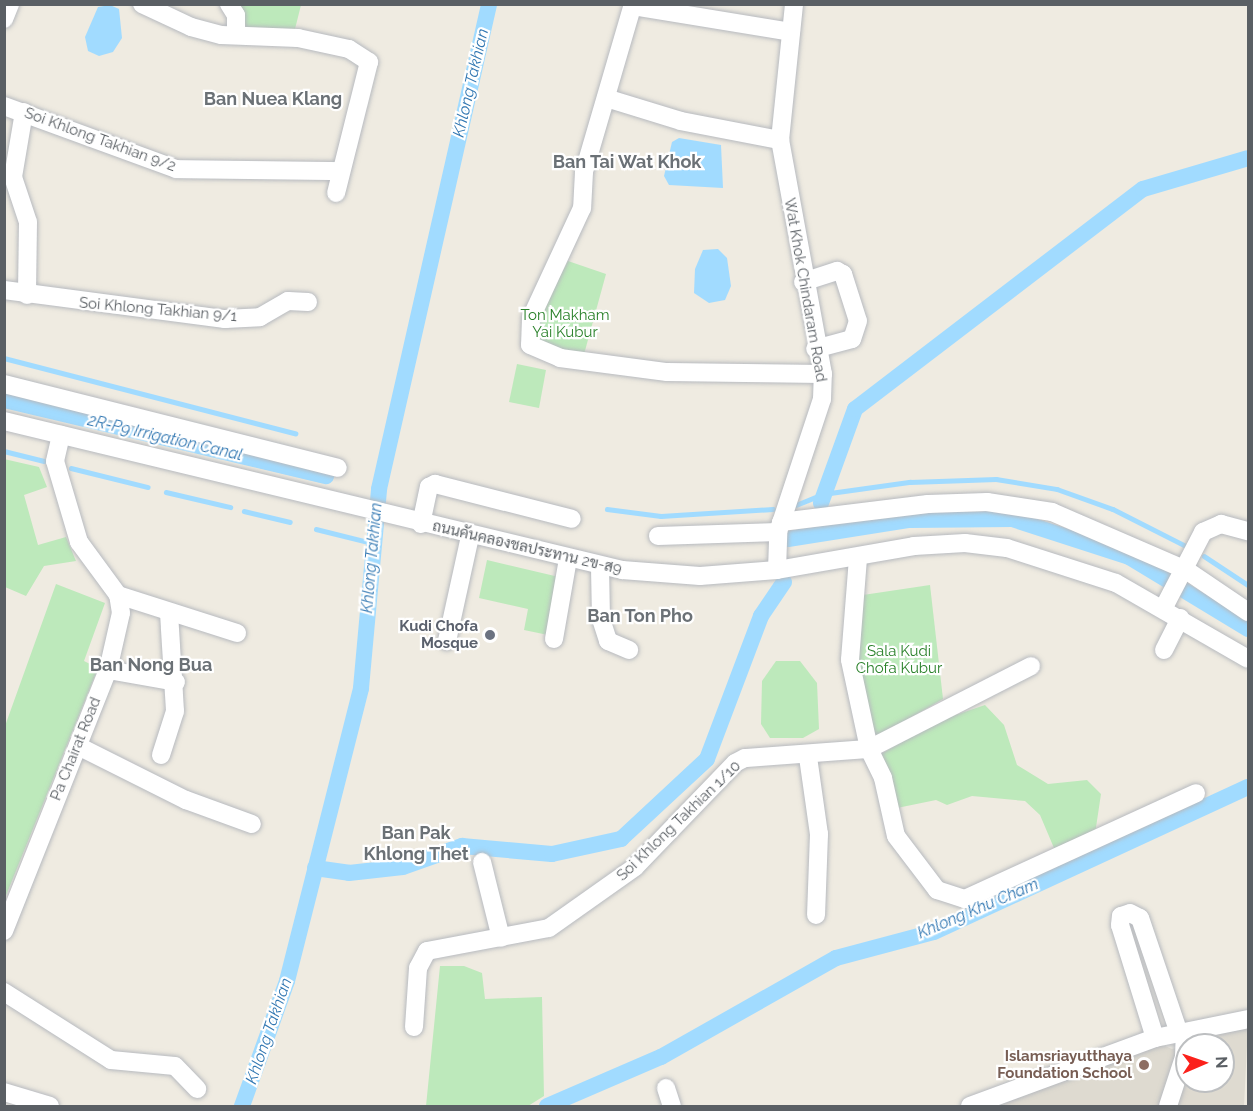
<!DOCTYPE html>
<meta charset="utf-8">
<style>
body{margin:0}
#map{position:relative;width:1253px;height:1111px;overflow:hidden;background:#efebe1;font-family:Raleway,Sarabun,sans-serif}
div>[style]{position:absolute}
.education>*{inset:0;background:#dedad0}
.green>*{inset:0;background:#bde9bb}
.water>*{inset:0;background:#a1dbff}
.stream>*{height:4.5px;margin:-2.25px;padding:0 2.25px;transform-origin:2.25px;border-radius:2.25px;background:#a1dbff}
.canal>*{height:16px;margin:-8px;padding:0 8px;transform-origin:8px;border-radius:8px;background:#a1dbff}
.roads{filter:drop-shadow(0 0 2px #b7babf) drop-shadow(0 0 2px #b7babf)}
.minor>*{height:18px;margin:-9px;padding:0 9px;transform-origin:9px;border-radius:9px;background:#fff}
.dots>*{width:16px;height:16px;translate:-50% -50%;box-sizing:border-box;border:3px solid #fff;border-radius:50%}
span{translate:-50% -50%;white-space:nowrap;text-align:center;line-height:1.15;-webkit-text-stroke:4.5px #fff;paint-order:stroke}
.street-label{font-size:15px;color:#5a5f64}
.park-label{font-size:15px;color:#2b822b}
.worship-label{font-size:15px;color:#5b616d;font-weight:700}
.right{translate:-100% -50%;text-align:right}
.education-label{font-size:15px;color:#785e54;font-weight:700}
.water-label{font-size:16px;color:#3177b2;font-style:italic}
.quarter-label{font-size:18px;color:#6b7176;font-weight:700}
.frame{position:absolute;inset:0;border:6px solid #5a5f64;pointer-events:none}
.north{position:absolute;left:1175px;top:1033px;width:60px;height:60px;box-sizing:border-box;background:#fff;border:2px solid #bdbfc1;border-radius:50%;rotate:88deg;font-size:16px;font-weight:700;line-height:24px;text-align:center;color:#5a5f64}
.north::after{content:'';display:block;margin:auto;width:21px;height:27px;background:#fb211b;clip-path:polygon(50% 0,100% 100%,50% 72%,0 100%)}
</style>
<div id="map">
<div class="education">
<i style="clip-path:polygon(1248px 1026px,1244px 1106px,990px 1106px,1158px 1043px,1172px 1049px,1187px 1045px,1187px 1081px,1223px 1081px,1223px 1045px,1188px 1045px,1207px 1041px,1212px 1033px)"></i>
</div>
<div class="green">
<i style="clip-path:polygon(240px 5px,301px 5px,294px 33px,247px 31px)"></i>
<i style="clip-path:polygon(568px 261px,606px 274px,583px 358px,539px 342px,537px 321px)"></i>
<i style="clip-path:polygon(517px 364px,546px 370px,539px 408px,509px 402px)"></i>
<i style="clip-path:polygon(4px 459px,39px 467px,47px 487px,24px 495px,38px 545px,66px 537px,76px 561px,44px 566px,26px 596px,5px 587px)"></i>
<i style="clip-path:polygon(487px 560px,559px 577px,548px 635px,524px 630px,528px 609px,479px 598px)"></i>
<i style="clip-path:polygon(56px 584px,105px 603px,84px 661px,98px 668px,5px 898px,5px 726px)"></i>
<i style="clip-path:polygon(930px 585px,943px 699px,875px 738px,859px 664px,863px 595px)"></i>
<i style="clip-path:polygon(776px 661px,800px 661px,817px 683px,819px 729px,803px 738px,770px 738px,761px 724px,762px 681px)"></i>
<i style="clip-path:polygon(985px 705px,1004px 725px,1017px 765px,1048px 784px,1087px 780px,1101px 794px,1095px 834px,1054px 848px,1040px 815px,1025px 801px,972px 796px,947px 805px,936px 800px,897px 808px,881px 754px,941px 720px)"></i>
<i style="clip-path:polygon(440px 966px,464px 966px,482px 973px,485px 999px,542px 997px,544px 1096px,528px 1106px,426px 1106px)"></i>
</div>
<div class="water">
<i style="clip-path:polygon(110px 5px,119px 9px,122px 38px,113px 52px,99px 56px,88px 51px,85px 37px,98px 7px)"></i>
<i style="clip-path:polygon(679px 138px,721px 145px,723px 188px,669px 185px,664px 176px,672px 142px)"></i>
<i style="clip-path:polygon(718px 249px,727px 258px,731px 286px,725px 300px,709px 303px,694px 293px,695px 269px,703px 250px)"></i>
</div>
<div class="stream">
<i style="left:4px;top:358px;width:301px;rotate:14.5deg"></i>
<i style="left:4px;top:451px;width:41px;rotate:14deg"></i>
<i style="left:71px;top:468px;width:79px;rotate:13.9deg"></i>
<i style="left:166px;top:492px;width:66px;rotate:13.2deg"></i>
<i style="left:796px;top:505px;width:29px;rotate:-22deg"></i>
<i style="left:823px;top:494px;width:88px;rotate:-7.9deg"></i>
<i style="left:910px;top:482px;width:86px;rotate:-2deg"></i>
<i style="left:996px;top:479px;width:62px;rotate:9.3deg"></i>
<i style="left:1057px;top:489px;width:59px;rotate:19.7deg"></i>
<i style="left:1113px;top:509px;width:80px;rotate:26.9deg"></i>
<i style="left:607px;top:509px;width:54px;rotate:7.4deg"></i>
<i style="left:661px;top:516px;width:112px;rotate:-3.6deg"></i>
<i style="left:244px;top:511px;width:47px;rotate:13.4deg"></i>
<i style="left:316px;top:529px;width:58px;rotate:14deg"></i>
<i style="left:1204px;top:556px;width:53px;rotate:33.4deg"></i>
</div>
<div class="canal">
<i style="left:4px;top:400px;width:331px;rotate:13.3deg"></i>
<i style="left:821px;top:503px;width:100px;rotate:-70.1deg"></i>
<i style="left:855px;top:409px;width:362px;rotate:-37.4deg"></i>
<i style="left:1143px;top:189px;width:109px;rotate:-16.4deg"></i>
<i style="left:788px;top:539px;width:123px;rotate:-8.9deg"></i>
<i style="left:910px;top:520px;width:102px;rotate:-0.6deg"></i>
<i style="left:1012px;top:519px;width:123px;rotate:18deg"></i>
<i style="left:1129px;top:557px;width:139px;rotate:31.2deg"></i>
<i style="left:315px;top:868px;width:34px;rotate:8deg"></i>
<i style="left:349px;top:873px;width:54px;rotate:-6.3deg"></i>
<i style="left:403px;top:867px;width:63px;rotate:-19.6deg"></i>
<i style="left:462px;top:846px;width:90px;rotate:5.1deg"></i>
<i style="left:552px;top:854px;width:71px;rotate:-12.3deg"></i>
<i style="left:621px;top:839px;width:117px;rotate:-42.9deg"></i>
<i style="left:707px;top:759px;width:153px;rotate:-69.3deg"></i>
<i style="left:761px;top:616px;width:41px;rotate:-55.9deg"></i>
<i style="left:242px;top:1106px;width:133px;rotate:-70.2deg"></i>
<i style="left:287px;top:981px;width:302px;rotate:-75.8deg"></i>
<i style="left:361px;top:688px;width:200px;rotate:-84.8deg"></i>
<i style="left:379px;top:489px;width:497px;rotate:-77.2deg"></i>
<i style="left:547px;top:1106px;width:124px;rotate:-23.3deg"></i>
<i style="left:661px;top:1057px;width:201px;rotate:-29.5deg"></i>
<i style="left:836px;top:958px;width:101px;rotate:-14.9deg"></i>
<i style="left:934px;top:932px;width:346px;rotate:-24.8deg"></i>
</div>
<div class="roads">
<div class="minor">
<i style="left:142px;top:4px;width:54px;rotate:25.1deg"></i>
<i style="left:191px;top:27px;width:31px;rotate:15deg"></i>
<i style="left:221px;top:35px;width:77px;rotate:2.2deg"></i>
<i style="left:298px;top:38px;width:52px;rotate:12.2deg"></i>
<i style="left:349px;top:49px;width:24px;rotate:33deg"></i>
<i style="left:369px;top:62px;width:135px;rotate:104.1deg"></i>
<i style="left:229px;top:4px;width:13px;rotate:58deg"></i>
<i style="left:236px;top:15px;width:20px;rotate:90deg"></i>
<i style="left:633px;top:4px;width:175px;rotate:106.3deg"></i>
<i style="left:584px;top:172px;width:36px;rotate:93deg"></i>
<i style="left:582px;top:208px;width:121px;rotate:114.9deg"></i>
<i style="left:531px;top:318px;width:27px;rotate:92deg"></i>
<i style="left:530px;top:345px;width:33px;rotate:23deg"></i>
<i style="left:560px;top:358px;width:108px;rotate:7.5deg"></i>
<i style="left:667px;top:372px;width:156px;rotate:0.7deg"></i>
<i style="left:633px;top:6px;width:160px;rotate:9.3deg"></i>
<i style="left:4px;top:19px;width:16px;rotate:-68deg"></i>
<i style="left:606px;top:98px;width:78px;rotate:17deg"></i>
<i style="left:681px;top:121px;width:101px;rotate:10.9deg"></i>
<i style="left:4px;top:106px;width:183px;rotate:20.1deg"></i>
<i style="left:176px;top:169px;width:165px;rotate:0.7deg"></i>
<i style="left:24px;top:112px;width:66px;rotate:99.6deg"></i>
<i style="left:13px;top:177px;width:47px;rotate:71.6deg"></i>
<i style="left:28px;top:222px;width:73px;rotate:90.8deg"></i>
<i style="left:803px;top:282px;width:36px;rotate:-18deg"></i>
<i style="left:837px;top:271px;width:7px;rotate:27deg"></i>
<i style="left:843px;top:274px;width:49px;rotate:72.3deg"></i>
<i style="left:858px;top:321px;width:19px;rotate:108deg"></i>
<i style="left:852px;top:339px;width:38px;rotate:165deg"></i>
<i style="left:4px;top:290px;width:223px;rotate:7.5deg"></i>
<i style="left:225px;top:319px;width:35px;rotate:-3deg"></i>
<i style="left:260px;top:317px;width:32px;rotate:-30deg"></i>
<i style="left:288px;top:301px;width:20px;rotate:3deg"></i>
<i style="left:4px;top:384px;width:344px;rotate:14.1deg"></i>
<i style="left:4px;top:421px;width:636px;rotate:13.56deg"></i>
<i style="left:622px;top:570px;width:78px;rotate:4.4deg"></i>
<i style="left:700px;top:576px;width:77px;rotate:-4.5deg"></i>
<i style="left:777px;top:570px;width:139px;rotate:-9.9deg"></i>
<i style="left:914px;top:546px;width:51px;rotate:-3.4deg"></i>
<i style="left:965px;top:543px;width:42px;rotate:6.8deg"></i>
<i style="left:1007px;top:548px;width:114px;rotate:17.8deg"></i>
<i style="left:1116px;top:583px;width:152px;rotate:29.9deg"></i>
<i style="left:781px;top:522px;width:148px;rotate:-7deg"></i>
<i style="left:928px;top:504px;width:59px;rotate:-1.9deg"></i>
<i style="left:987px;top:502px;width:66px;rotate:8.7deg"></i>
<i style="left:1052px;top:512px;width:146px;rotate:23.4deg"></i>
<i style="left:1186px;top:570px;width:75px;rotate:34.1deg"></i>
<i style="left:421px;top:524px;width:38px;rotate:-78deg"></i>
<i style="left:429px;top:487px;width:7px;rotate:-27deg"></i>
<i style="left:435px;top:484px;width:141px;rotate:14.3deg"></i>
<i style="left:658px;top:536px;width:120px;rotate:-1.9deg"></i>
<i style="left:858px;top:558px;width:102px;rotate:94.5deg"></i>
<i style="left:850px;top:660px;width:91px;rotate:77.9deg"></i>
<i style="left:869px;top:749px;width:32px;rotate:64deg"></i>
<i style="left:883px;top:778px;width:59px;rotate:77.4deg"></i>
<i style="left:896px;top:836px;width:68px;rotate:52.8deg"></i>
<i style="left:937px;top:890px;width:29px;rotate:18deg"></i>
<i style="left:965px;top:899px;width:254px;rotate:-24.6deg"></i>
<i style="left:600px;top:567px;width:52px;rotate:88.9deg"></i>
<i style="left:601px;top:619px;width:23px;rotate:72deg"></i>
<i style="left:608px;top:641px;width:23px;rotate:23deg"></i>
<i style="left:777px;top:570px;width:38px;rotate:-88deg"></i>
<i style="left:778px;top:532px;width:140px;rotate:-71.7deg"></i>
<i style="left:822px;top:399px;width:25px;rotate:-88deg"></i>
<i style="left:823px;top:374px;width:238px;rotate:-100.4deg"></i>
<i style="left:780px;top:140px;width:137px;rotate:-84.1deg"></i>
<i style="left:118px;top:595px;width:125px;rotate:17.7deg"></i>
<i style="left:1163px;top:609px;width:87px;rotate:-62.5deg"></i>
<i style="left:1203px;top:532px;width:20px;rotate:-24deg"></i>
<i style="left:1221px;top:524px;width:28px;rotate:15deg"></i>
<i style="left:554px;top:639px;width:81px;rotate:-80.1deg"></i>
<i style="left:447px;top:641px;width:107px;rotate:-77.6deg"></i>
<i style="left:1164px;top:650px;width:36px;rotate:-63deg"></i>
<i style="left:108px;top:670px;width:69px;rotate:10deg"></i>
<i style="left:78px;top:746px;width:121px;rotate:26.6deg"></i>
<i style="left:186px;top:800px;width:70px;rotate:20deg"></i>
<i style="left:161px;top:755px;width:46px;rotate:-72.3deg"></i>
<i style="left:175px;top:711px;width:99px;rotate:-93.5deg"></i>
<i style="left:808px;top:757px;width:78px;rotate:81.9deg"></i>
<i style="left:819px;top:834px;width:81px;rotate:92.1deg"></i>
<i style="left:482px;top:862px;width:78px;rotate:76deg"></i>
<i style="left:4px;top:931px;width:281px;rotate:-68.3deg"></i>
<i style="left:108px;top:670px;width:58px;rotate:-77.2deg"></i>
<i style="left:121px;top:613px;width:18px;rotate:-99deg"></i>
<i style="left:118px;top:595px;width:66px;rotate:-126.3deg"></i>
<i style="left:79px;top:542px;width:84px;rotate:-106.5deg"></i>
<i style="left:55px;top:461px;width:27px;rotate:-77deg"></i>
<i style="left:4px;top:992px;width:127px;rotate:32.4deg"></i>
<i style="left:111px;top:1060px;width:64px;rotate:5.4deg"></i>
<i style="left:175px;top:1066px;width:32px;rotate:46deg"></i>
<i style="left:414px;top:1027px;width:59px;rotate:-86.1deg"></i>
<i style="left:418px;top:968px;width:19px;rotate:-62deg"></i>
<i style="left:427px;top:951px;width:124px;rotate:-10.7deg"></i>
<i style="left:549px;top:928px;width:105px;rotate:-35.3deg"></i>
<i style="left:635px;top:867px;width:144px;rotate:-46.1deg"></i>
<i style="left:735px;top:763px;width:11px;rotate:-27deg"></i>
<i style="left:745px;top:758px;width:124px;rotate:-4.2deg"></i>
<i style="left:869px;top:749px;width:182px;rotate:-27.1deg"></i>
<i style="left:1155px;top:1038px;width:118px;rotate:-107.2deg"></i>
<i style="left:1120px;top:925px;width:9px;rotate:-84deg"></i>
<i style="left:1121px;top:916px;width:9px;rotate:-18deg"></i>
<i style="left:1130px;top:913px;width:11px;rotate:27deg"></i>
<i style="left:1140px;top:918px;width:121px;rotate:71.3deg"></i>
<i style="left:666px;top:1088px;width:19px;rotate:72deg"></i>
<i style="left:4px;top:1092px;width:48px;rotate:16.9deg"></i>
<i style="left:970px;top:1106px;width:197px;rotate:-20.2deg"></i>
<i style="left:1155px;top:1038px;width:95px;rotate:-11.5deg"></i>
<i style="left:1168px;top:1106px;width:52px;rotate:-71.9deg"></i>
<i style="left:1184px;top:1057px;width:25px;rotate:-88deg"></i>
</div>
</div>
<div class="dots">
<i style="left:490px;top:635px;background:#6b7280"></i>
<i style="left:1144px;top:1065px;background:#8d6e63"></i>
</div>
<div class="street-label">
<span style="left:100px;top:140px;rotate:20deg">Soi Khlong Takhian 9/2</span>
<span style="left:805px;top:290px;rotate:80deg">Wat Khok Chindaram Road</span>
<span style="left:158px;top:310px;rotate:5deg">Soi Khlong Takhian 9/1</span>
<span style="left:527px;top:548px;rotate:13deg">ถนนคันคลองชลประทาน 2ข-ส9</span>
<span style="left:76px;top:749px;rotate:-68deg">Pa Chairat Road</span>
<span style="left:679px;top:821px;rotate:-44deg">Soi Khlong Takhian 1/10</span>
</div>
<div class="park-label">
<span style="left:565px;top:324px">Ton Makham<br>Yai Kubur</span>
<span style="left:899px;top:660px">Sala Kudi<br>Chofa Kubur</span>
</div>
<div class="worship-label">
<span class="right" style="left:478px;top:635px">Kudi Chofa<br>Mosque</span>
</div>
<div class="education-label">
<span class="right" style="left:1132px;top:1065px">Islamsriayutthaya<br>Foundation School</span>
</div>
<div class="water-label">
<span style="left:471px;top:83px;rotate:-77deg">Khlong Takhian</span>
<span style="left:165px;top:438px;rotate:13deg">2R-P9 Irrigation Canal</span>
<span style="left:372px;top:558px;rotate:-85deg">Khlong Takhian</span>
<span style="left:978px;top:909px;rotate:-23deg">Khlong Khu Cham</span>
<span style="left:269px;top:1031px;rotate:-71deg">Khlong Takhian</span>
</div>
<div class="quarter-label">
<span style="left:273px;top:99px">Ban Nuea Klang</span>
<span style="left:627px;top:162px">Ban Tai Wat Khok</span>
<span style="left:640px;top:616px">Ban Ton Pho</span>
<span style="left:151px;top:665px">Ban Nong Bua</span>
<span style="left:416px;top:844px">Ban Pak<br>Khlong Thet</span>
</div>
<div class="frame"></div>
<div class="north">N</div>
</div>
